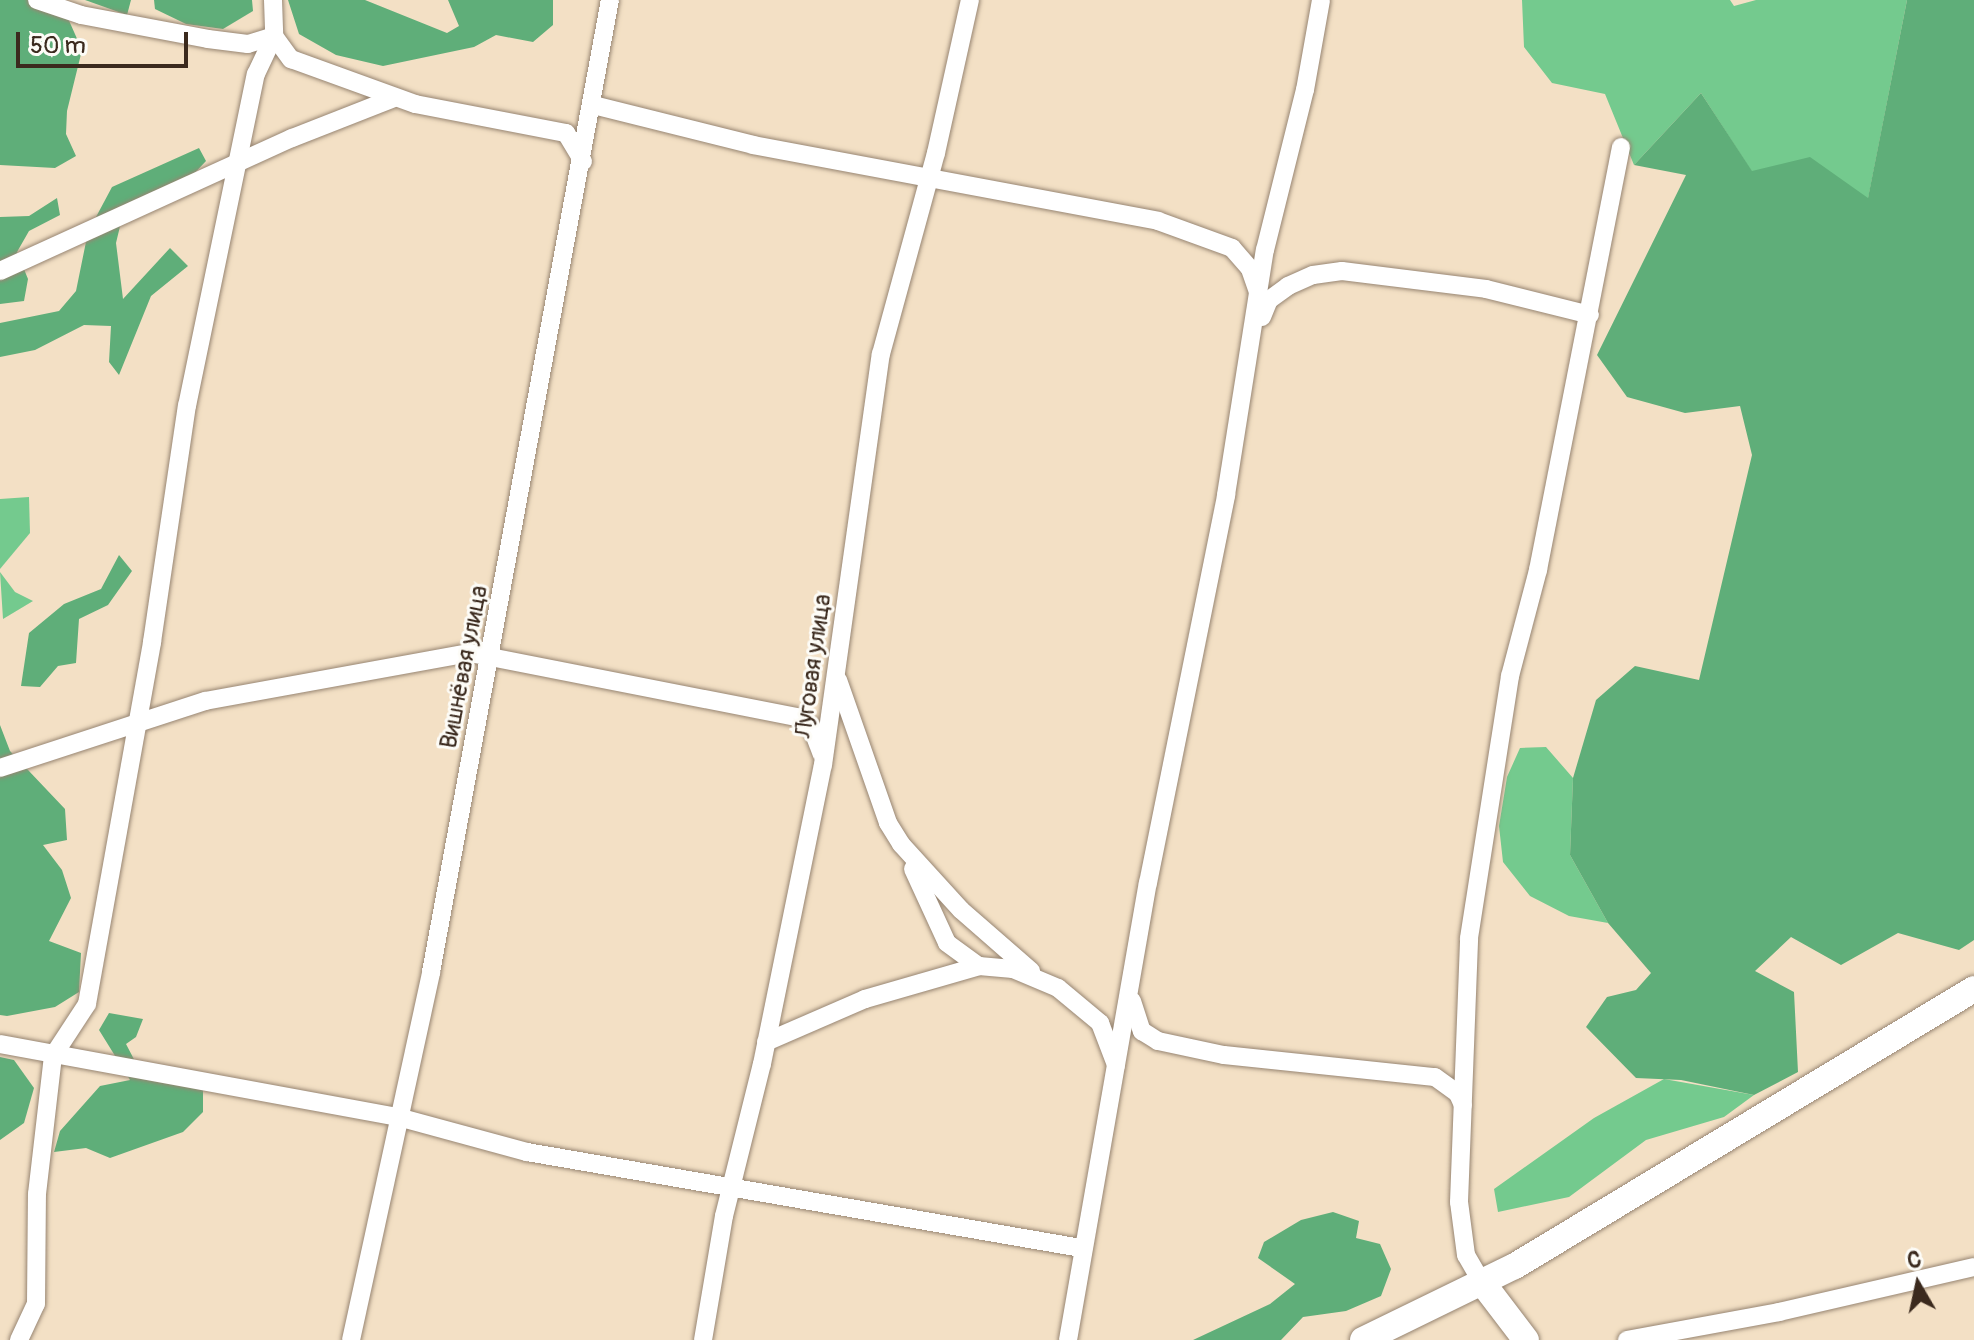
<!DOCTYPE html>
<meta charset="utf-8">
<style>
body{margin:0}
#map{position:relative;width:1974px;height:1340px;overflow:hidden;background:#f3e0c5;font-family:Pangolin,sans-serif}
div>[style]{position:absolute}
.green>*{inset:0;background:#74ca8e}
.forest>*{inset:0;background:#5fae79}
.roads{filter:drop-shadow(0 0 2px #978572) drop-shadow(0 0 2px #978572)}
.street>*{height:18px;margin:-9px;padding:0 9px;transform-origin:9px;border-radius:9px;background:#fff}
.secondary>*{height:26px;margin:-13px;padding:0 13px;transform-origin:13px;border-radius:13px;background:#fff}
span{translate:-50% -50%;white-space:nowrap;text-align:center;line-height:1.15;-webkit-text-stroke:6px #fdfcf7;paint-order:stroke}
.street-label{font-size:24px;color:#3b2a1e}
.north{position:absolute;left:1878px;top:1244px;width:80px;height:80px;-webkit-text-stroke:6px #fdfcf7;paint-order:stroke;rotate:351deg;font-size:22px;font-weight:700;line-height:32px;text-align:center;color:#3b2a1e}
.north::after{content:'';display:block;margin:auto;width:28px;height:36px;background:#3b2a1e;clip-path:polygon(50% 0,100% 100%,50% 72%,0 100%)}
.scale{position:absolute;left:16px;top:32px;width:172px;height:36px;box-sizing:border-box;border:4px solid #3b2a1e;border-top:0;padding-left:10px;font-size:24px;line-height:28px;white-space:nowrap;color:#3b2a1e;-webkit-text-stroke:6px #fdfcf7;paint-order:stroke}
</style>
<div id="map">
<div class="green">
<i style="clip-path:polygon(1522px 0,1730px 0,1734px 6px,1756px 0,1907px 0,1868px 199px,1810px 158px,1752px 172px,1701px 93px,1634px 165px,1605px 94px,1552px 83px,1524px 47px)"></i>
<i style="clip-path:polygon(29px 497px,30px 533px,0 569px,0 499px)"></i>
<i style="clip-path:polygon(0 572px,15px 592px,33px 601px,3px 619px)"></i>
<i style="clip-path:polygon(1546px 747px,1573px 778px,1570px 855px,1608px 923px,1569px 916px,1530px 896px,1503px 862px,1499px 826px,1507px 777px,1520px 748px)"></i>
<i style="clip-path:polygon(1664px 1079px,1754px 1095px,1724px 1117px,1646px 1140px,1569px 1197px,1498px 1212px,1494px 1189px,1594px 1118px)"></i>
</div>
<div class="forest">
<i style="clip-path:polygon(0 0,36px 0,67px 16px,82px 50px,67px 111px,66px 134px,76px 156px,55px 168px,0 165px)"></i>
<i style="clip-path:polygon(85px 0,131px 0,127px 15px)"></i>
<i style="clip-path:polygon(154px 0,252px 0,253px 11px,223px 29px,186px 24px,155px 9px)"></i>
<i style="clip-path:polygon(288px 0,365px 0,447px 33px,459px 26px,448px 0,553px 0,553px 25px,533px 42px,496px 35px,474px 47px,383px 66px,336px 55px,299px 34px)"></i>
<i style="clip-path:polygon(1907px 0,1974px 0,1974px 940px,1959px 950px,1898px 933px,1841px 965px,1791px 937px,1755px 971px,1794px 992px,1798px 1072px,1754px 1095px,1681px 1080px,1636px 1078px,1586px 1027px,1607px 997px,1636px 990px,1651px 973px,1608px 923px,1570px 855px,1573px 778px,1596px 700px,1635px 666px,1699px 680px,1752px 455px,1740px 406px,1685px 413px,1627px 397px,1597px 355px,1686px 175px,1634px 165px,1701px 93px,1752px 171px,1810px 157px,1868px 198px)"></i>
<i style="clip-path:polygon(199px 148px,206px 161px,190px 178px,122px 218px,116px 243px,123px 299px,170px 248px,188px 266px,151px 296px,119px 375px,109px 362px,111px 326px,84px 325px,35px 350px,0 357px,0 323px,59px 311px,76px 291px,88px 232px,112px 187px)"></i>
<i style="clip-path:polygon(57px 198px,60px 215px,29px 231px,17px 252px,28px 279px,24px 301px,0 304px,0 217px,29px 216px)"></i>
<i style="clip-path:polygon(119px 555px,132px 571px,108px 605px,79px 619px,76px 663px,58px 666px,40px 687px,21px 686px,29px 633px,64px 604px,101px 589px)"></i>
<i style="clip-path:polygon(0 725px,10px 751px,65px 809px,67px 840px,43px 845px,62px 870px,71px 898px,49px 941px,81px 953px,79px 992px,55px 1007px,7px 1016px,0 1015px)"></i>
<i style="clip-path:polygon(109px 1013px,143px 1019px,136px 1037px,126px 1044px,139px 1069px,203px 1087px,203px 1112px,183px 1132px,110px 1158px,86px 1148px,54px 1152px,60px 1131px,100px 1086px,130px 1080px,99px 1030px)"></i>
<i style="clip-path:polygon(0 1057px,14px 1060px,34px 1088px,24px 1123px,0 1140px)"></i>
<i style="clip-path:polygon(1333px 1212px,1359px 1221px,1356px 1238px,1380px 1244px,1391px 1269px,1381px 1296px,1346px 1311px,1303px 1317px,1281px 1340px,1193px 1340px,1270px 1304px,1295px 1284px,1258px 1258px,1264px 1242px,1301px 1220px)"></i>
</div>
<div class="roads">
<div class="street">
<i style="left:37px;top:0;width:46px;rotate:18.8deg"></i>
<i style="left:81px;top:15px;width:129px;rotate:10.7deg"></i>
<i style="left:208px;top:39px;width:40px;rotate:7.1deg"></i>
<i style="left:248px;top:44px;width:27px;rotate:-17deg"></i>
<i style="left:273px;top:0;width:36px;rotate:88deg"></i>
<i style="left:274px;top:36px;width:29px;rotate:54deg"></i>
<i style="left:291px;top:59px;width:132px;rotate:19.9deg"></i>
<i style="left:415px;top:104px;width:154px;rotate:10.9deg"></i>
<i style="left:566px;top:133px;width:33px;rotate:59deg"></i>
<i style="left:593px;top:105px;width:165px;rotate:14deg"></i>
<i style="left:753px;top:145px;width:412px;rotate:10.6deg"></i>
<i style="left:1158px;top:221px;width:79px;rotate:20deg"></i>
<i style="left:1232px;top:248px;width:28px;rotate:49deg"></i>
<i style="left:1250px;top:269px;width:24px;rotate:71deg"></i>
<i style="left:0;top:271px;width:321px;rotate:-24.5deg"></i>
<i style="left:292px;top:138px;width:110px;rotate:-21.4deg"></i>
<i style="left:1262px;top:317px;width:18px;rotate:-68deg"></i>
<i style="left:1269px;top:300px;width:24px;rotate:-36deg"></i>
<i style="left:1288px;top:286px;width:27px;rotate:-24deg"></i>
<i style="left:1313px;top:275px;width:29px;rotate:-8deg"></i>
<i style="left:1342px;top:271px;width:145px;rotate:7.1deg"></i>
<i style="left:1486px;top:289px;width:107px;rotate:14deg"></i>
<i style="left:838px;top:680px;width:151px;rotate:70.7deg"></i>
<i style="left:888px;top:823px;width:25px;rotate:58deg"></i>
<i style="left:901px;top:844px;width:89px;rotate:47.7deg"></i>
<i style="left:961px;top:910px;width:93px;rotate:41.1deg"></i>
<i style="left:0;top:768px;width:216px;rotate:-18.1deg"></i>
<i style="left:205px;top:701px;width:269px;rotate:-10.3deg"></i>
<i style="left:470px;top:653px;width:332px;rotate:11.1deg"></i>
<i style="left:796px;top:717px;width:17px;rotate:31deg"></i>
<i style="left:811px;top:726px;width:30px;rotate:69deg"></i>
<i style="left:913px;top:869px;width:81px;rotate:65.3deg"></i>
<i style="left:947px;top:943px;width:39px;rotate:36deg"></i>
<i style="left:1132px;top:1001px;width:32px;rotate:72deg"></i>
<i style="left:1142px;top:1031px;width:19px;rotate:32deg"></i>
<i style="left:1158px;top:1041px;width:67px;rotate:12deg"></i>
<i style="left:1224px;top:1055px;width:212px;rotate:6deg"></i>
<i style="left:1435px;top:1077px;width:29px;rotate:36deg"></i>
<i style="left:1458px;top:1094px;width:12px;rotate:66deg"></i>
<i style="left:766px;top:1042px;width:108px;rotate:-23.5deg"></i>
<i style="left:865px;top:999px;width:119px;rotate:-16.1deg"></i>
<i style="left:979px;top:966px;width:34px;rotate:5deg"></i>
<i style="left:1013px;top:969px;width:49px;rotate:22.9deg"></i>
<i style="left:1058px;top:988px;width:55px;rotate:39.8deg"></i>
<i style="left:1100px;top:1023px;width:45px;rotate:69.1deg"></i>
<i style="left:0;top:1044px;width:405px;rotate:10.4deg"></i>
<i style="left:398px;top:1117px;width:134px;rotate:15.2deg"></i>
<i style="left:527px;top:1152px;width:562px;rotate:9.83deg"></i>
<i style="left:1481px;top:1281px;width:30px;rotate:-120deg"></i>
<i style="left:1466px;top:1255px;width:53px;rotate:-97.5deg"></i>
<i style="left:1459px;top:1202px;width:264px;rotate:-87.8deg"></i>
<i style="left:1469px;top:938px;width:265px;rotate:-81.1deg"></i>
<i style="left:1510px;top:676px;width:110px;rotate:-75.2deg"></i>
<i style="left:1538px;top:570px;width:431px;rotate:-78.9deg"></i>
<i style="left:19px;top:1340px;width:40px;rotate:-65deg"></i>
<i style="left:36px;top:1304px;width:110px;rotate:-89.5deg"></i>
<i style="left:37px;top:1194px;width:139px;rotate:-83.4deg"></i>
<i style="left:53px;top:1056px;width:62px;rotate:-56.8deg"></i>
<i style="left:87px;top:1004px;width:368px;rotate:-79.8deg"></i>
<i style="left:152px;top:642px;width:239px;rotate:-81.6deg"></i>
<i style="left:187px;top:406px;width:339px;rotate:-78.3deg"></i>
<i style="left:256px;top:74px;width:42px;rotate:-64.7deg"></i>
<i style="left:351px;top:1340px;width:377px;rotate:-77.7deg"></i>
<i style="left:431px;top:972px;width:988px;rotate:-79.57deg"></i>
<i style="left:703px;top:1340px;width:126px;rotate:-80.4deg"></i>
<i style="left:724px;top:1216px;width:157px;rotate:-76deg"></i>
<i style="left:762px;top:1064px;width:305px;rotate:-78.5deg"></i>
<i style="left:823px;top:765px;width:415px;rotate:-82deg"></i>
<i style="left:881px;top:354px;width:208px;rotate:-74.7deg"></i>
<i style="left:936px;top:153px;width:157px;rotate:-77.5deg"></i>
<i style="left:1068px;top:1340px;width:464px;rotate:-80.1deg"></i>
<i style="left:1148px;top:883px;width:396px;rotate:-78.6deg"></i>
<i style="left:1226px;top:495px;width:248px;rotate:-81deg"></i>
<i style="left:1265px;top:250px;width:165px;rotate:-76deg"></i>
<i style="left:1305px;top:90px;width:91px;rotate:-79.9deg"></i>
<i style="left:1627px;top:1340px;width:155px;rotate:-10.4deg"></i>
<i style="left:1779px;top:1312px;width:200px;rotate:-13deg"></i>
</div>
<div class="secondary">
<i style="left:1481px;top:1281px;width:74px;rotate:52.7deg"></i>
<i style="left:1363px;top:1340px;width:169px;rotate:-26deg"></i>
<i style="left:1515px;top:1266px;width:536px;rotate:-31.11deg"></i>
</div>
</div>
<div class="street-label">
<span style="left:813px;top:666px;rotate:-82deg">Луговая улица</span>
<span style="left:464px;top:667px;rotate:-79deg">Вишнёвая улица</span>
</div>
<div class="north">С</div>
<div class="scale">50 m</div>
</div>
